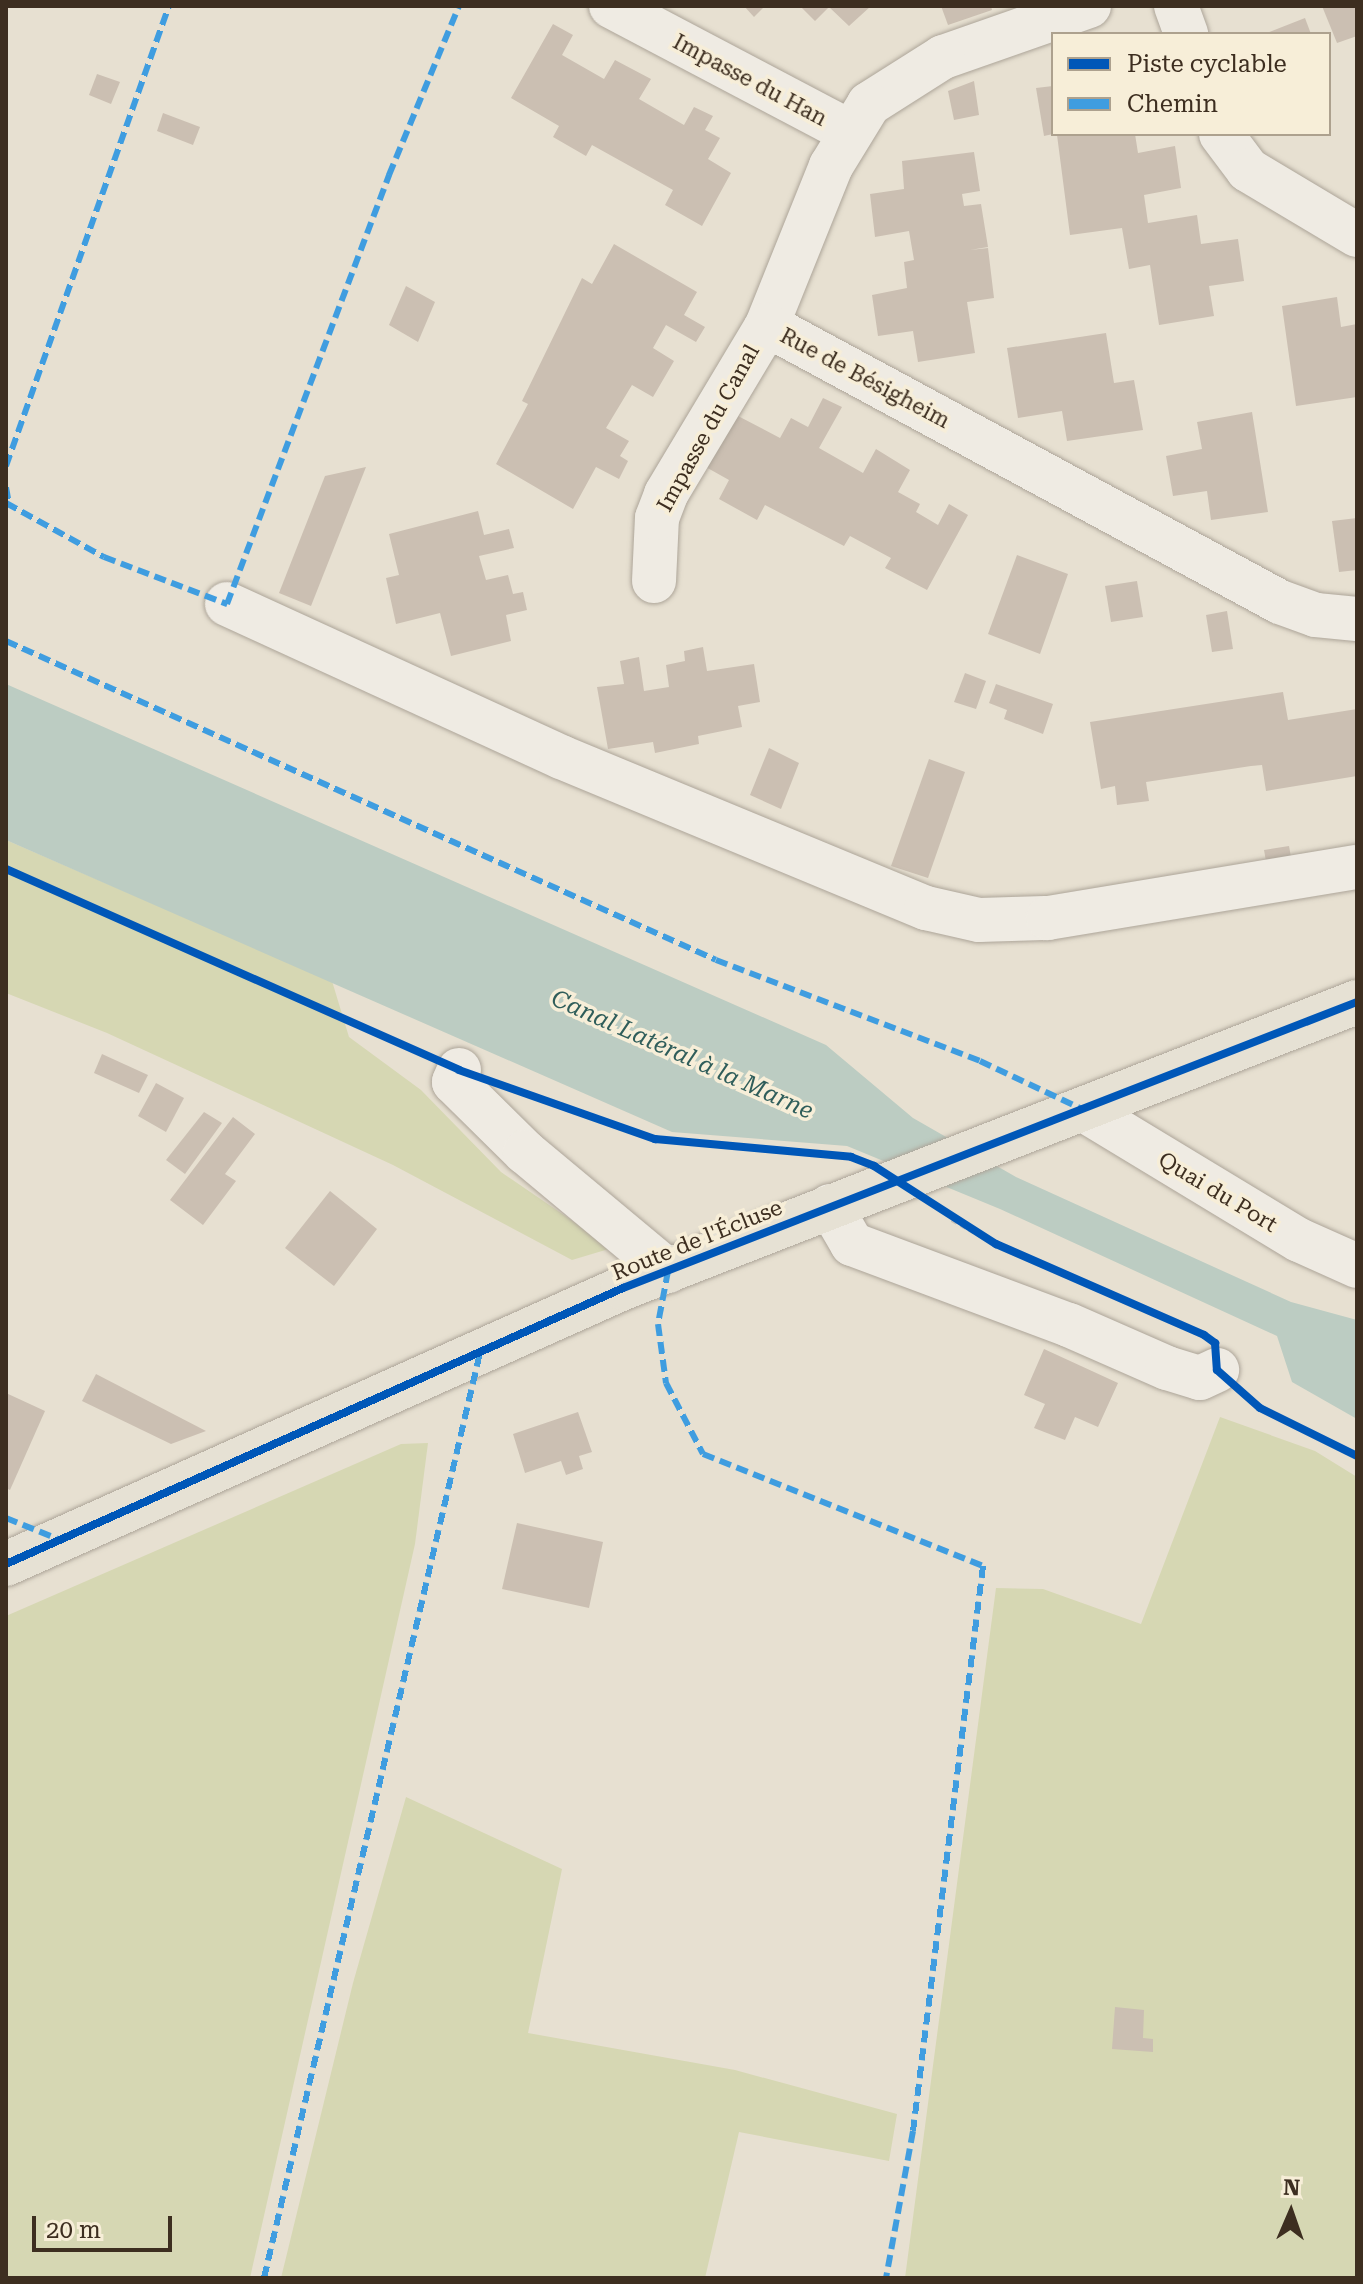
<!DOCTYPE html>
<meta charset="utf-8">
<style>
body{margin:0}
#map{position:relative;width:1363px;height:2284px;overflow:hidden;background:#e7e0d1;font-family:"Roboto Serif",serif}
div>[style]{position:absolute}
.green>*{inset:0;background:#d6d7b3}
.water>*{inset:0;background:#bcccc2}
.building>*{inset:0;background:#cbbfb2}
.path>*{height:5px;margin-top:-2.5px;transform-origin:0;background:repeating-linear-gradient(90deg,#c8c2b9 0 6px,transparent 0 10px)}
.roads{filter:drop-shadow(0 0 2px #ada599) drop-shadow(0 0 2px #ada599)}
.minor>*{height:44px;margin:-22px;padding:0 22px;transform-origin:22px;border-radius:22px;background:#efebe3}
.major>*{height:44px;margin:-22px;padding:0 22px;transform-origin:22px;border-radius:22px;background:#e6e1d4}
.quiet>*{height:6px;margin-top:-3px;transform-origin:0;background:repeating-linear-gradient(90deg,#3f9de0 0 12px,transparent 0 18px)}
.cycleway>*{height:8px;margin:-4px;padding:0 4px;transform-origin:4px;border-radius:4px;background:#0057b8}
span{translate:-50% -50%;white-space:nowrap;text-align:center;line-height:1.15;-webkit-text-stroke:7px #f7eed8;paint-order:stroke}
.street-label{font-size:22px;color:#3d2e20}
.water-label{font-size:24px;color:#2f5d5a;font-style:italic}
.frame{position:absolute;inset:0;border:8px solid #3d2e20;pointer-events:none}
.legend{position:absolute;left:1051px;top:32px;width:280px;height:104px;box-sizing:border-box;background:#f7eed8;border:2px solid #ada18e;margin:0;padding:10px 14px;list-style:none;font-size:24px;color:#3d2e20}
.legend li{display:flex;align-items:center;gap:16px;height:40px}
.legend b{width:40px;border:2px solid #ada18e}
.north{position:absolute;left:1251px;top:2172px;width:80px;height:80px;-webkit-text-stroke:6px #f7eed8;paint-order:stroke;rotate:2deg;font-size:22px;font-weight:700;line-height:32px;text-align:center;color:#3d2e20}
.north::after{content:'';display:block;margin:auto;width:28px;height:36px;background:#3d2e20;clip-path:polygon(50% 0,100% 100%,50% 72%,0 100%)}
.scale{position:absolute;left:32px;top:2216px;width:140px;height:36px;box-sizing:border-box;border:4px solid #3d2e20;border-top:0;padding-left:10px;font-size:24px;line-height:28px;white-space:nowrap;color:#3d2e20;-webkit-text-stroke:6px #f7eed8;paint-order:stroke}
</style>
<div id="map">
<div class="green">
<i style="clip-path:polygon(6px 840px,332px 981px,349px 1037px,421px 1090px,501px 1172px,612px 1248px,572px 1260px,393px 1165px,107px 1033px,6px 993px)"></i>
<i style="clip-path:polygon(1220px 1417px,1315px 1451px,1357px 1477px,1357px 2278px,905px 2278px,996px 1588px,1043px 1589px,1141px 1624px)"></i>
<i style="clip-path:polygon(428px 1443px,415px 1544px,250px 2278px,6px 2278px,6px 1616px,401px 1444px)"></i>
<i style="clip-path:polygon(406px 1797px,562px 1869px,528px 2033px,735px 2070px,897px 2114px,889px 2161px,739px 2132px,705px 2278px,281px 2278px,353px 1983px)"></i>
</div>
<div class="water">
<i style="clip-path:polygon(6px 684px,826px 1045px,913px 1118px,1016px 1177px,1291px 1302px,1357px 1320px,1357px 1419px,1292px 1382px,1277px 1336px,1000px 1209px,847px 1146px,672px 1132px,6px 840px)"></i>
</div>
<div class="building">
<i style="clip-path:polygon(744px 6px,765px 6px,754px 17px)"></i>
<i style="clip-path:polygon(800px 6px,871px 6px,849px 26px,829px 7px,815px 21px)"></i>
<i style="clip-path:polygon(941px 6px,991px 6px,992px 10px,948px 25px)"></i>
<i style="clip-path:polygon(1322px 6px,1357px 6px,1357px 36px,1337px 43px)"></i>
<i style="clip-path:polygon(1305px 18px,1311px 34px,1264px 34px)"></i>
<i style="clip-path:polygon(553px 24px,573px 35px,562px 55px,604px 79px,615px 60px,651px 79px,639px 99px,684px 125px,694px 107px,713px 116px,705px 130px,720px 138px,708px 159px,731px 173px,702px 226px,665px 205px,673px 190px,592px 145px,586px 156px,553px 137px,559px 126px,511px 98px)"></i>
<i style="clip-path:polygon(97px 74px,120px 82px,111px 104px,89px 95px)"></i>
<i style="clip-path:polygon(974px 81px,979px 115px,954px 120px,948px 91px)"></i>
<i style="clip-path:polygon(1053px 86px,1053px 134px,1044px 136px,1036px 88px)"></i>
<i style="clip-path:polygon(163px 113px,200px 127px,193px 145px,157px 131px)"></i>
<i style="clip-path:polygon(1135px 134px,1138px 153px,1175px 146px,1181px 188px,1144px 195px,1148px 223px,1197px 215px,1201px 244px,1238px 239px,1244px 281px,1209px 286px,1214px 316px,1159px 325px,1150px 265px,1129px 269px,1122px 228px,1070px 235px,1057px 135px)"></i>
<i style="clip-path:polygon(974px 152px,980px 191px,962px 194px,964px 206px,981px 204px,988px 247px,970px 250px,988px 248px,994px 298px,967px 302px,975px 353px,918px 362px,913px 331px,878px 336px,872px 295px,907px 288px,904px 262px,914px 260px,909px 231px,875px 237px,870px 194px,904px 189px,902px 161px)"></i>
<i style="clip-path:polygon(614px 244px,697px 292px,684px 315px,705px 327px,696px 342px,666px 325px,653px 348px,674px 361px,653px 397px,632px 385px,606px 428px,629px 441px,620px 456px,628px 461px,619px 479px,596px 467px,573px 509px,496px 464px,528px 404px,522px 401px,582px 278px,592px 284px)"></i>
<i style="clip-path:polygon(406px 286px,435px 302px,418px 342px,389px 325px)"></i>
<i style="clip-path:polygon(1337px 297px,1341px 327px,1357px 324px,1357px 397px,1296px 406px,1282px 306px)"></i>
<i style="clip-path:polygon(1106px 333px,1114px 383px,1134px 380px,1143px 430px,1067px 441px,1062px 411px,1018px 418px,1007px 348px)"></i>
<i style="clip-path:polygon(823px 398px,842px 407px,819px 448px,863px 473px,876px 449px,910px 470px,898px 492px,920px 504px,916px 512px,938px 525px,949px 504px,968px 515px,927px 590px,885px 568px,891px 558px,850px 536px,844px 546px,765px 505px,757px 520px,719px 499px,729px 480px,704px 466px,738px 416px,780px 438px,791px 418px,808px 427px)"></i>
<i style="clip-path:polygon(1252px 412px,1268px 512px,1211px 520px,1207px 491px,1173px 496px,1166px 456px,1202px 449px,1197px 422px)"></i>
<i style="clip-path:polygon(366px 467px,311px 606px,279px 593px,325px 476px)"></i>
<i style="clip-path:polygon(478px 511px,484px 535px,509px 529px,514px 548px,479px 556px,486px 580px,508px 575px,513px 594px,523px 592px,527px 610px,506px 615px,511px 641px,451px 656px,440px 613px,396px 624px,386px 578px,399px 575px,389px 534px)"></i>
<i style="clip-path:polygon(1357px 518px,1357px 570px,1339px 572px,1332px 521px)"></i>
<i style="clip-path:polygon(1017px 555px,1068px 574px,1040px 654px,988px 634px)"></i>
<i style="clip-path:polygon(1137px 581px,1143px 617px,1111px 622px,1105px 586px)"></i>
<i style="clip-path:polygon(1227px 611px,1233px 649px,1212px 652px,1206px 615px)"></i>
<i style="clip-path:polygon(703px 647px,707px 671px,754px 664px,760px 702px,738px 706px,742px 727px,698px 736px,699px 744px,655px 753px,653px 742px,608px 749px,597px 687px,624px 684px,620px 661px,639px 657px,644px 691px,669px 687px,666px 665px,685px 661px,684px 651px)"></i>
<i style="clip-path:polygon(965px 673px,986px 681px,976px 709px,954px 702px)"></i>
<i style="clip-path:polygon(996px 684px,1053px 704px,1043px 734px,1004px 719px,1007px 710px,989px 703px)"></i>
<i style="clip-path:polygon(1283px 692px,1288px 720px,1357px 709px,1357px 776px,1266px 791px,1262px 765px,1251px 766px,1146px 782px,1149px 801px,1117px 805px,1115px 786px,1101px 789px,1090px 722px)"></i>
<i style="clip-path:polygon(769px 748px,799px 763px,781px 809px,750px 795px)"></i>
<i style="clip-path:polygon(929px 759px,965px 772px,928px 878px,891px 866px)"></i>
<i style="clip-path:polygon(1289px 846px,1293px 868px,1268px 872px,1264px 850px)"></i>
<i style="clip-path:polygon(102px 1054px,148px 1075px,139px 1093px,94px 1073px)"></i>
<i style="clip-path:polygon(156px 1083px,184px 1098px,166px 1132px,138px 1116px)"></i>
<i style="clip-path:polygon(204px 1112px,222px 1123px,185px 1174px,166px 1160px)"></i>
<i style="clip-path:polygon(233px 1117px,255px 1134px,225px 1174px,236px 1181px,203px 1225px,170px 1200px)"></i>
<i style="clip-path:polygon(330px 1191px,377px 1229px,334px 1286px,285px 1248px)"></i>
<i style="clip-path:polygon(1044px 1349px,1118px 1383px,1098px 1427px,1075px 1417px,1065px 1440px,1034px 1428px,1045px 1404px,1024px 1395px)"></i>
<i style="clip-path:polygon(96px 1374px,206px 1431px,171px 1444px,82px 1401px)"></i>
<i style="clip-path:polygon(6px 1393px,45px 1411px,10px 1490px,6px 1488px)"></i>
<i style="clip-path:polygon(578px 1412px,592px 1452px,579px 1456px,583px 1469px,566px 1475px,561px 1461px,525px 1473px,513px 1434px)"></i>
<i style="clip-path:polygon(517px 1523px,603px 1542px,589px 1608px,502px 1589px)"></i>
<i style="clip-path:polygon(1115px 2007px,1144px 2010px,1143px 2038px,1153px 2039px,1153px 2052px,1112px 2049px)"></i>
</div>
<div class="path">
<i style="left:952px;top:1219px;width:55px;rotate:29.4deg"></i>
<i style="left:1251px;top:1400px;width:40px;rotate:32.9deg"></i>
</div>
<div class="roads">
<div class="minor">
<i style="left:611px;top:6px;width:268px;rotate:27.8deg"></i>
<i style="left:1089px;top:6px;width:155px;rotate:160.7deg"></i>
<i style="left:943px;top:57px;width:88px;rotate:147.6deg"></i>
<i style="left:869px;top:104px;width:73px;rotate:121.5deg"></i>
<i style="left:831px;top:166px;width:171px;rotate:111.9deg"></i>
<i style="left:767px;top:325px;width:583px;rotate:28.37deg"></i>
<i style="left:1280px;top:602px;width:38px;rotate:20deg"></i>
<i style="left:1316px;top:615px;width:41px;rotate:5.6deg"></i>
<i style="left:1176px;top:6px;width:30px;rotate:70deg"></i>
<i style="left:1221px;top:134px;width:45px;rotate:53.1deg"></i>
<i style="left:1248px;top:170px;width:127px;rotate:30.8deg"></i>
<i style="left:654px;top:581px;width:63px;rotate:-87.3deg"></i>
<i style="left:657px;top:518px;width:26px;rotate:-69deg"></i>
<i style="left:666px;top:494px;width:197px;rotate:-59.1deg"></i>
<i style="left:227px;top:604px;width:367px;rotate:24.6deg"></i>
<i style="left:561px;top:757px;width:395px;rotate:22.5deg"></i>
<i style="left:926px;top:908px;width:54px;rotate:12.8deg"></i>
<i style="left:979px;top:920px;width:69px;rotate:-1.7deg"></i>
<i style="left:1048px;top:918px;width:313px;rotate:-9.4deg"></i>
<i style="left:459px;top:1070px;width:13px;rotate:113deg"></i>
<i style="left:454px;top:1082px;width:100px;rotate:44.6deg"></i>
<i style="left:525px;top:1152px;width:186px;rotate:39.8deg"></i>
<i style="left:1084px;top:1110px;width:251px;rotate:31.2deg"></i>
<i style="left:1299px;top:1240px;width:64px;rotate:24.1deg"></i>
<i style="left:830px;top:1206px;width:44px;rotate:59.9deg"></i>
<i style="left:852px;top:1244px;width:232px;rotate:20.5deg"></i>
<i style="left:1069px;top:1325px;width:107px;rotate:23.7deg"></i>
<i style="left:1167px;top:1368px;width:34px;rotate:17deg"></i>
<i style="left:1200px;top:1378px;width:19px;rotate:-25deg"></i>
</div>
<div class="major">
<i style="left:6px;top:1564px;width:676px;rotate:-24.1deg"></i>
<i style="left:623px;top:1288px;width:788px;rotate:-21.29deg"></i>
</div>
</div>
<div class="quiet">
<i style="left:6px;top:466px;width:488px;rotate:-70.5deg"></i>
<i style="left:6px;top:487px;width:17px;rotate:80deg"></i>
<i style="left:6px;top:503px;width:112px;rotate:28.9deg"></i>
<i style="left:104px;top:557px;width:132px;rotate:20.9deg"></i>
<i style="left:227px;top:604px;width:459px;rotate:-69.3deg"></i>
<i style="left:389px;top:175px;width:183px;rotate:-67.5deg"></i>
<i style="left:6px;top:641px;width:778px;rotate:24.19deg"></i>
<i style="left:716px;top:960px;width:283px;rotate:20.9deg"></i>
<i style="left:980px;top:1061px;width:115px;rotate:25.2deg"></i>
<i style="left:668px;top:1271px;width:54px;rotate:100.7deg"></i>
<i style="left:658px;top:1324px;width:60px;rotate:82.3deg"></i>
<i style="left:666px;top:1383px;width:80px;rotate:62.5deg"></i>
<i style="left:703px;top:1454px;width:302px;rotate:21.8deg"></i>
<i style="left:983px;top:1566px;width:569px;rotate:97.06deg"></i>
<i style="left:913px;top:2131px;width:149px;rotate:100.4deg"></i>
<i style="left:6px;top:1518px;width:61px;rotate:22deg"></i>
<i style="left:264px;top:2278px;width:950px;rotate:-76.86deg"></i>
</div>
<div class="cycleway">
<i style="left:6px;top:869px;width:496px;rotate:23.9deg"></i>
<i style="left:459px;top:1070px;width:208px;rotate:19.4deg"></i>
<i style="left:655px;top:1139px;width:197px;rotate:5.2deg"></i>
<i style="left:851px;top:1157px;width:25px;rotate:21deg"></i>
<i style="left:874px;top:1166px;width:145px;rotate:32.6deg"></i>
<i style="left:996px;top:1244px;width:227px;rotate:23.6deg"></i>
<i style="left:1204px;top:1335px;width:14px;rotate:36deg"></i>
<i style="left:1215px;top:1343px;width:27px;rotate:86deg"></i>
<i style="left:1217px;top:1370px;width:57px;rotate:41.5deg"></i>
<i style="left:1260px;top:1408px;width:108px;rotate:26.3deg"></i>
<i style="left:6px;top:1564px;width:676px;rotate:-24.1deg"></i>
<i style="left:623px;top:1288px;width:788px;rotate:-21.29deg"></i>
</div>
<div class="street-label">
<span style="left:750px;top:80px;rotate:28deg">Impasse du Han</span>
<span style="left:865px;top:378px;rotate:28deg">Rue de Bésigheim</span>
<span style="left:708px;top:428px;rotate:-61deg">Impasse du Canal</span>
<span style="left:1218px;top:1192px;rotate:31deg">Quai du Port</span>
<span style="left:697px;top:1240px;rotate:-22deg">Route de l'Écluse</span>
</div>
<div class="water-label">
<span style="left:682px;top:1055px;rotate:24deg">Canal Latéral à la Marne</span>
</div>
<div class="frame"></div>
<ul class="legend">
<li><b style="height:10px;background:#0057b8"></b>Piste cyclable</li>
<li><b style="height:10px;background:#3f9de0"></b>Chemin</li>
</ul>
<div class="north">N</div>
<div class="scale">20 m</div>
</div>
